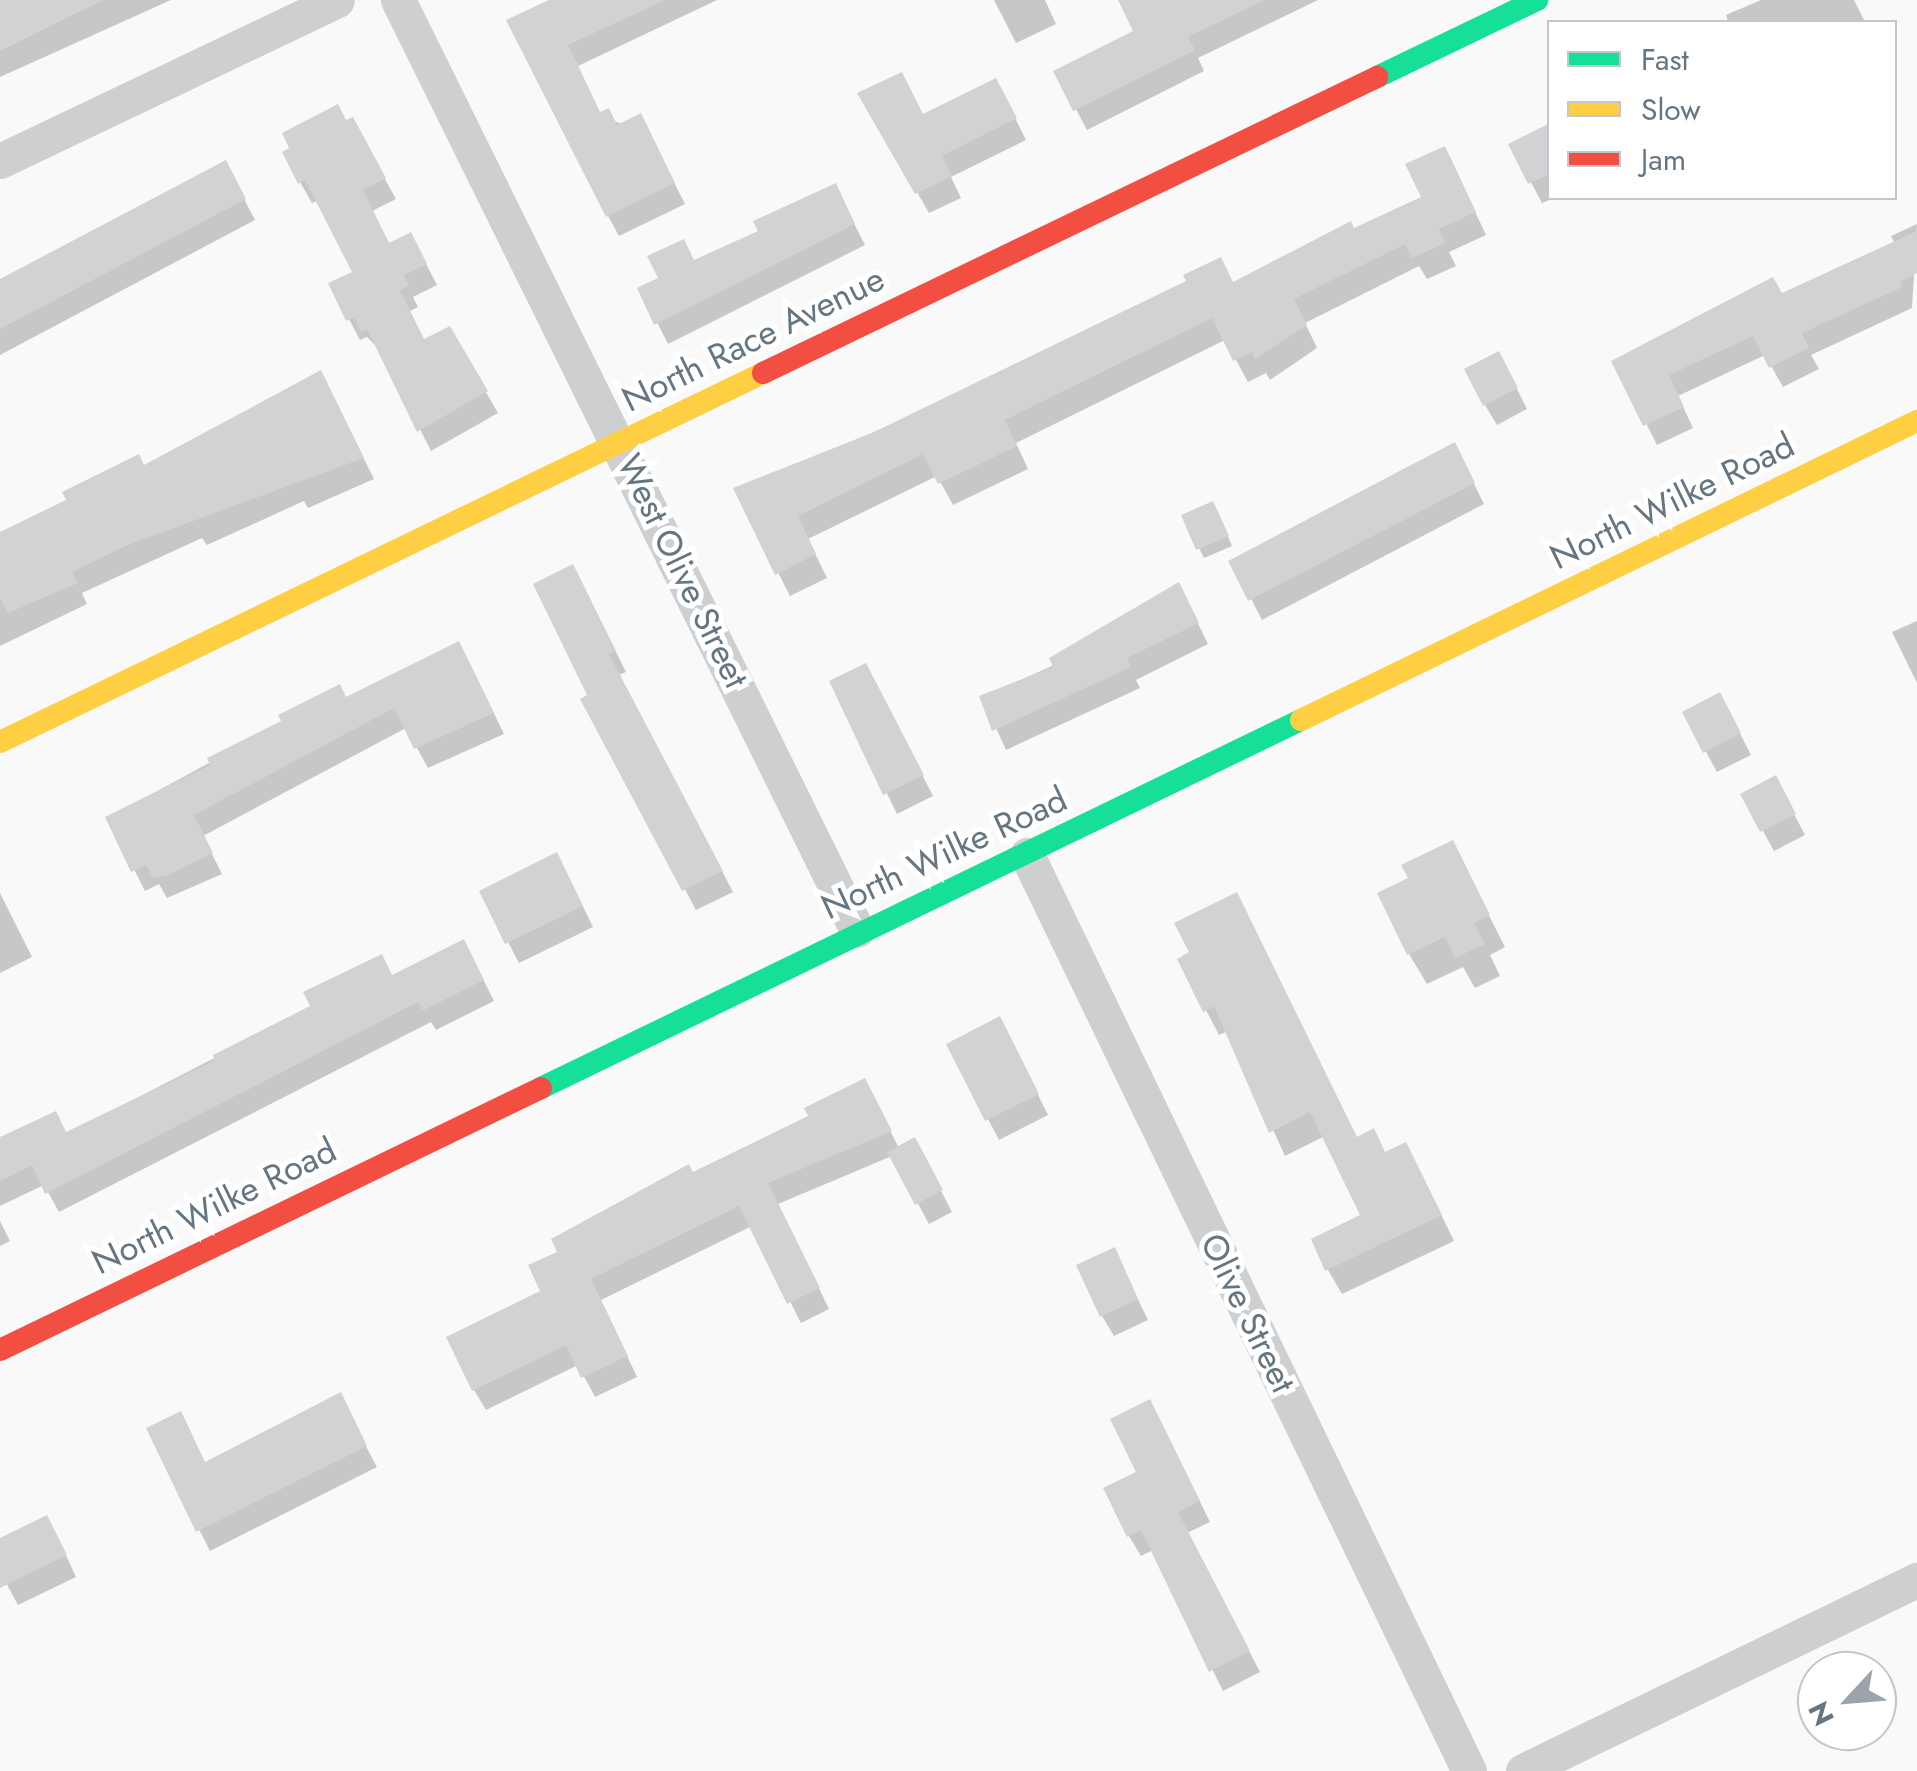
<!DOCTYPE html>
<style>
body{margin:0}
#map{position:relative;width:1917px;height:1771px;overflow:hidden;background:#f9f9f9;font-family:Jost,sans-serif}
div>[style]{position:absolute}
.shadow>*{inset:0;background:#0003}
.building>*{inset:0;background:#d0d2d3}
.street>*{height:35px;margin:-17.5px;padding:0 17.5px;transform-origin:17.5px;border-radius:17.5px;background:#cecfd0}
.fast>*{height:22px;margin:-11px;padding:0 11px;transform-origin:11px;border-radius:11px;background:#16e098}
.slow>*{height:22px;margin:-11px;padding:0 11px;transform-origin:11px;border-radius:11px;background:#ffcf43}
.jam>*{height:22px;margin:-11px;padding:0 11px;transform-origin:11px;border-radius:11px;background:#f24e42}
span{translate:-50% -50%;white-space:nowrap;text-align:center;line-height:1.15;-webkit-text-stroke:10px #fff;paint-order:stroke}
.street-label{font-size:35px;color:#657683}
.legend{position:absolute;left:1547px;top:20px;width:350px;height:180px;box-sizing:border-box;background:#fff;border:2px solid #c1c8cd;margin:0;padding:12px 18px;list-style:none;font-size:30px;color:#657683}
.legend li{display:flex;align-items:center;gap:20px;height:50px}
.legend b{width:50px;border:2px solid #c1c8cd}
.north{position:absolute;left:1797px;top:1651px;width:100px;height:100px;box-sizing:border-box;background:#fff;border:2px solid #c1c8cd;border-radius:50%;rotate:244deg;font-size:28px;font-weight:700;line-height:40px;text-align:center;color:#657683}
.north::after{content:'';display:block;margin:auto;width:35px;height:45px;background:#99a4ac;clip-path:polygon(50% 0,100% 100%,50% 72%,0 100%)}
</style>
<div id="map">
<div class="shadow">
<i style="clip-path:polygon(8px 0,171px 0,0 77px,0 4px)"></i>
<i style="clip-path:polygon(555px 0,717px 0,578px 66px,601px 115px,651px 137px,685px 204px,619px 236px,608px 216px)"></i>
<i style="clip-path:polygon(994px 0,1045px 0,1056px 24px,1016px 43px)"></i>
<i style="clip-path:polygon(1120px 0,1318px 0,1198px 58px,1204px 71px,1087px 130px,1056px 72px,1136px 32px)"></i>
<i style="clip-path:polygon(1761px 0,1854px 0,1865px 22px,1728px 22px,1726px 15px)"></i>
<i style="clip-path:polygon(861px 94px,923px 117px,1007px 102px,1026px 140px,951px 177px,961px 198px,929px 213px)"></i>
<i style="clip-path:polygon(352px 120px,396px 199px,372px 211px,389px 246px,422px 256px,437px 285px,413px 297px,418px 307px,410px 311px,424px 341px,449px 329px,498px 413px,431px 451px,379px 349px,367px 337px,360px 340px,331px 285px,356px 273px,318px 200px,312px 203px,300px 182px)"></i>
<i style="clip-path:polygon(1550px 126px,1554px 198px,1542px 203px,1511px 145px)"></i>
<i style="clip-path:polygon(225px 163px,255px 220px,0 355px,0 282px)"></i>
<i style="clip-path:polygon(1456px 171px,1486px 235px,1449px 252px,1456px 266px,1427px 279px,1419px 266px,1305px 323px,1317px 348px,1270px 380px,1266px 373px,1248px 382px,1225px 340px,1016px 443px,1028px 469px,953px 505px,937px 476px,808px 539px,827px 578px,790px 596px,736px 489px,1233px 284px,1424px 198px)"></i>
<i style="clip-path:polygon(835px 186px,865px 245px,668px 344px,640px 289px,761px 233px)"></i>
<i style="clip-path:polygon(1917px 224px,1912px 308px,1811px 355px,1819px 369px,1783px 387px,1765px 355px,1678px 396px,1693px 428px,1657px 445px,1615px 362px,1781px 296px,1895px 244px,1891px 236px)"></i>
<i style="clip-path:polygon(1510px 375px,1527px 409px,1497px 425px,1485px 405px)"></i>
<i style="clip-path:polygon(331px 393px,374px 479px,308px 508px,304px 501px,207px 545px,202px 538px,82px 593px,87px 604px,0 646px,0 535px,144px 468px)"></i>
<i style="clip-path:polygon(1465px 466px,1484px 504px,1262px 620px,1232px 562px)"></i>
<i style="clip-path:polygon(1218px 513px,1232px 546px,1204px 558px,1199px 548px)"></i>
<i style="clip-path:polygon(584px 588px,626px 672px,619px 675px,733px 892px,696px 910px,584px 700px,590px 696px)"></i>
<i style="clip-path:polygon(1189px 605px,1208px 644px,1136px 680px,1140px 688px,1006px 750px,982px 697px)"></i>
<i style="clip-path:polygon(1917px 621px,1917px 683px,1892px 632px)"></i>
<i style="clip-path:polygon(470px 664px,504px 734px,428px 768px,406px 728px,203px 836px,222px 874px,167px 898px,159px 884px,145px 891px,108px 818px,284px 722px)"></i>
<i style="clip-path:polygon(833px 683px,877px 687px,933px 796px,897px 814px)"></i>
<i style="clip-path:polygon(1685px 713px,1731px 716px,1751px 755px,1717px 772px)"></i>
<i style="clip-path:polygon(1743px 795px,1786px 799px,1805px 835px,1774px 851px)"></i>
<i style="clip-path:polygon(1452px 843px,1505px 947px,1490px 955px,1500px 976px,1475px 988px,1463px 967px,1427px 984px,1409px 954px,1411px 879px)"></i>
<i style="clip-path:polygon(568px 876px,593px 927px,519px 963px,482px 892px)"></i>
<i style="clip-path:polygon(0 893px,32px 957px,0 973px)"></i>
<i style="clip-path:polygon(1180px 960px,1358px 1139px,1419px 1169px,1454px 1241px,1342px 1294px,1328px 1270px,1363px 1216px,1325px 1136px,1285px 1156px,1228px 1031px,1219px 1035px)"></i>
<i style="clip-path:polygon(475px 963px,494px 1001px,436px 1030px,431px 1022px,59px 1212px,44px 1185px,0 1206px,0 1142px,67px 1134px,313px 1007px)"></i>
<i style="clip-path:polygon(1011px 1040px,1048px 1115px,999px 1140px,949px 1045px)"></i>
<i style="clip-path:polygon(875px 1101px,899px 1148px,925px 1160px,952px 1212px,929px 1224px,892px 1156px,778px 1204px,829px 1309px,801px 1323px,752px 1226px,601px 1300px,637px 1377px,595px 1397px,578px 1365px,486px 1410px,474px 1390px,544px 1292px,560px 1253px,693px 1175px)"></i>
<i style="clip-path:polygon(0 1221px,10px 1241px,0 1246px)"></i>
<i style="clip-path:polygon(1114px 1250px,1148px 1320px,1114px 1336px,1102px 1316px)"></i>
<i style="clip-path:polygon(348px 1413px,377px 1467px,210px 1551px,149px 1430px,206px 1464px)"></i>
<i style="clip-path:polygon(1161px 1422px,1210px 1522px,1187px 1533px,1260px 1672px,1223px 1691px,1153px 1550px,1141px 1556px,1129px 1536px,1139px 1473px)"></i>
<i style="clip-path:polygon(58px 1538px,76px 1577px,18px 1605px,0 1572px,0 1541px)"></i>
</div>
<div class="building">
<i style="clip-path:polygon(0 0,103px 0,0 51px)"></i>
<i style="clip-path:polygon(549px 0,665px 0,568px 45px,600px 112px,609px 108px,617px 125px,641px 113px,675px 183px,606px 217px,506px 20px)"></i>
<i style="clip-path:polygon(1118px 0,1264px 0,1188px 37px,1195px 50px,1073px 111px,1053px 71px,1133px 31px)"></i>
<i style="clip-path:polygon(902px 72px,923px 114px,996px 78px,1017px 118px,942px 156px,952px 176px,915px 194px,857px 93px)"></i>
<i style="clip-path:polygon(338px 104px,346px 120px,353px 117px,386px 178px,363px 190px,389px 243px,411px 232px,427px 264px,404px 275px,409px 286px,400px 290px,424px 339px,450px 326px,488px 391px,417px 432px,367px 329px,361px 332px,354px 317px,346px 321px,328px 283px,352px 272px,305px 180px,298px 184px,282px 152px,289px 148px,282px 133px)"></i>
<i style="clip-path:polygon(1550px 123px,1550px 174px,1528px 184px,1508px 144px)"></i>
<i style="clip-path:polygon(1445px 146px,1476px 212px,1439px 229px,1445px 243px,1412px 258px,1405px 244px,1294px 299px,1307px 325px,1255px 359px,1252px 352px,1233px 361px,1212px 318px,1005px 420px,1017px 446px,938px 484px,923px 454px,798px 516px,816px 554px,775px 575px,733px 488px,872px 433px,1186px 281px,1183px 275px,1221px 257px,1233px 282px,1351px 221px,1354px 228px,1421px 197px,1405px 164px)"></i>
<i style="clip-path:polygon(226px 160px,246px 199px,0 329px,0 279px)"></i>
<i style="clip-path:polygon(836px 183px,855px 224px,654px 325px,637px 288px,658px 278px,647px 256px,684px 239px,694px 260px,758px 231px,753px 221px)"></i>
<i style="clip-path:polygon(1917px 231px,1917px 273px,1900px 282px,1902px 287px,1802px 333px,1809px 348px,1769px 368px,1753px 336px,1669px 375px,1684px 407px,1643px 426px,1611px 361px,1773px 277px,1782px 293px)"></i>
<i style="clip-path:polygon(1499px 351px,1518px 388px,1483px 406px,1464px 369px)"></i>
<i style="clip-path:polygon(321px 370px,364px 458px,128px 545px,72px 572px,78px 583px,8px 613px,0 598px,0 532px,66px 500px,62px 492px,139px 454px,144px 465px)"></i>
<i style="clip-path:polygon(1455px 442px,1475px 483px,1248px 601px,1228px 561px)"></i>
<i style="clip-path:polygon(1213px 501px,1229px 536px,1196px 550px,1181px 515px)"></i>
<i style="clip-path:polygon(573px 564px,616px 651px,609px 654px,723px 871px,682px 891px,580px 699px,587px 695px,533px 584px)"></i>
<i style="clip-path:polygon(1179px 582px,1199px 623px,1127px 658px,1131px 667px,992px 731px,979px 696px,1053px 667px,1049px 658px)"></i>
<i style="clip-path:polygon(459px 641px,494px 713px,414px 749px,394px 708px,194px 815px,213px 853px,166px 876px,153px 878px,146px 865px,131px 872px,105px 817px,210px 765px,207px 758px,281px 721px,278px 715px,340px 684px,346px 697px)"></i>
<i style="clip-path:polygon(866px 663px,924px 775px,883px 795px,829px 681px)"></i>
<i style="clip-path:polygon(1720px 692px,1741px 733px,1703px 753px,1682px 712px)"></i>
<i style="clip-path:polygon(1776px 775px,1796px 814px,1760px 832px,1740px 794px)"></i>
<i style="clip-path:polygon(1453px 840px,1490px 915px,1474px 923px,1485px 944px,1455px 958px,1445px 937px,1407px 955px,1377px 893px,1408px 878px,1401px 865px)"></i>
<i style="clip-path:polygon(557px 852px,583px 906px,505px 944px,479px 891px)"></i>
<i style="clip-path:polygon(1237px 892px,1357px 1137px,1374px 1128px,1385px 1152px,1406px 1142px,1442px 1215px,1325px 1271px,1311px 1239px,1360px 1215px,1310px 1112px,1269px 1133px,1214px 1006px,1203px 1012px,1177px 959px,1189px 952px,1174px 923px)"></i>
<i style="clip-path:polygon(464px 939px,484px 980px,422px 1011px,418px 1002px,45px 1194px,32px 1165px,0 1181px,0 1137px,56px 1111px,66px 1132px,215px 1060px,213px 1055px,310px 1006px,303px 992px,382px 954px,392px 975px)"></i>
<i style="clip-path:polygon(1000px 1016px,1039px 1094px,985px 1121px,946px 1044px)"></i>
<i style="clip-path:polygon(865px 1078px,892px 1131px,768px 1183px,820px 1288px,787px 1304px,739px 1206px,591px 1279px,628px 1356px,581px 1378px,566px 1345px,472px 1391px,446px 1337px,540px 1291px,528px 1265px,557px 1252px,551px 1239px,689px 1164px,693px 1172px,808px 1116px,804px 1108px)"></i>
<i style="clip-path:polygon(915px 1137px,943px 1190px,915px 1205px,887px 1152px)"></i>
<i style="clip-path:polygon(1115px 1247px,1138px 1299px,1100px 1317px,1076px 1265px)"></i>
<i style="clip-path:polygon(341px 1392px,367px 1446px,196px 1532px,146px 1428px,181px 1411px,205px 1462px)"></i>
<i style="clip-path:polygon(1150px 1399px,1200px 1501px,1178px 1512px,1250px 1651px,1209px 1672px,1141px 1530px,1127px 1537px,1103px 1488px,1136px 1472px,1110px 1419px)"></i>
<i style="clip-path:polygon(47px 1515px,67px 1555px,0 1588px,0 1538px)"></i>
</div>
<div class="street">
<i style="left:398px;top:0;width:1037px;rotate:63.73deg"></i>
<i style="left:0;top:161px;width:373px;rotate:-25.5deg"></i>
<i style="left:1027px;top:855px;width:1017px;rotate:64.24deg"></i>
<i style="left:1523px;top:1771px;width:438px;rotate:-25.9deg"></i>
</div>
<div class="fast">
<i style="left:1377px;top:77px;width:178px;rotate:-25.7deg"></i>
<i style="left:541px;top:1088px;width:844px;rotate:-25.84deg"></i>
</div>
<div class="slow">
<i style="left:1301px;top:720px;width:685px;rotate:-25.89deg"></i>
<i style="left:0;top:742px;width:848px;rotate:-25.81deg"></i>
</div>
<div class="jam">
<i style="left:763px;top:373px;width:682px;rotate:-25.74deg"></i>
<i style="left:0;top:1350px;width:601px;rotate:-25.84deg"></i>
</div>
<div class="street-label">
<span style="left:753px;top:339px;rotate:-26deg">North Race Avenue</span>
<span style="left:1672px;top:501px;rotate:-26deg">North Wilke Road</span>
<span style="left:683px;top:571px;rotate:64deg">West Olive Street</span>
<span style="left:944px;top:853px;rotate:-25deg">North Wilke Road</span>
<span style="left:214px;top:1206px;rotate:-26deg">North Wilke Road</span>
<span style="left:1248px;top:1313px;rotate:64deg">Olive Street</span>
</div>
<ul class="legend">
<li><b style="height:12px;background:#16e098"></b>Fast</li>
<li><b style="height:12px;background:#ffcf43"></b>Slow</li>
<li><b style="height:12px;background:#f24e42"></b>Jam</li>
</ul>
<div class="north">N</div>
</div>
